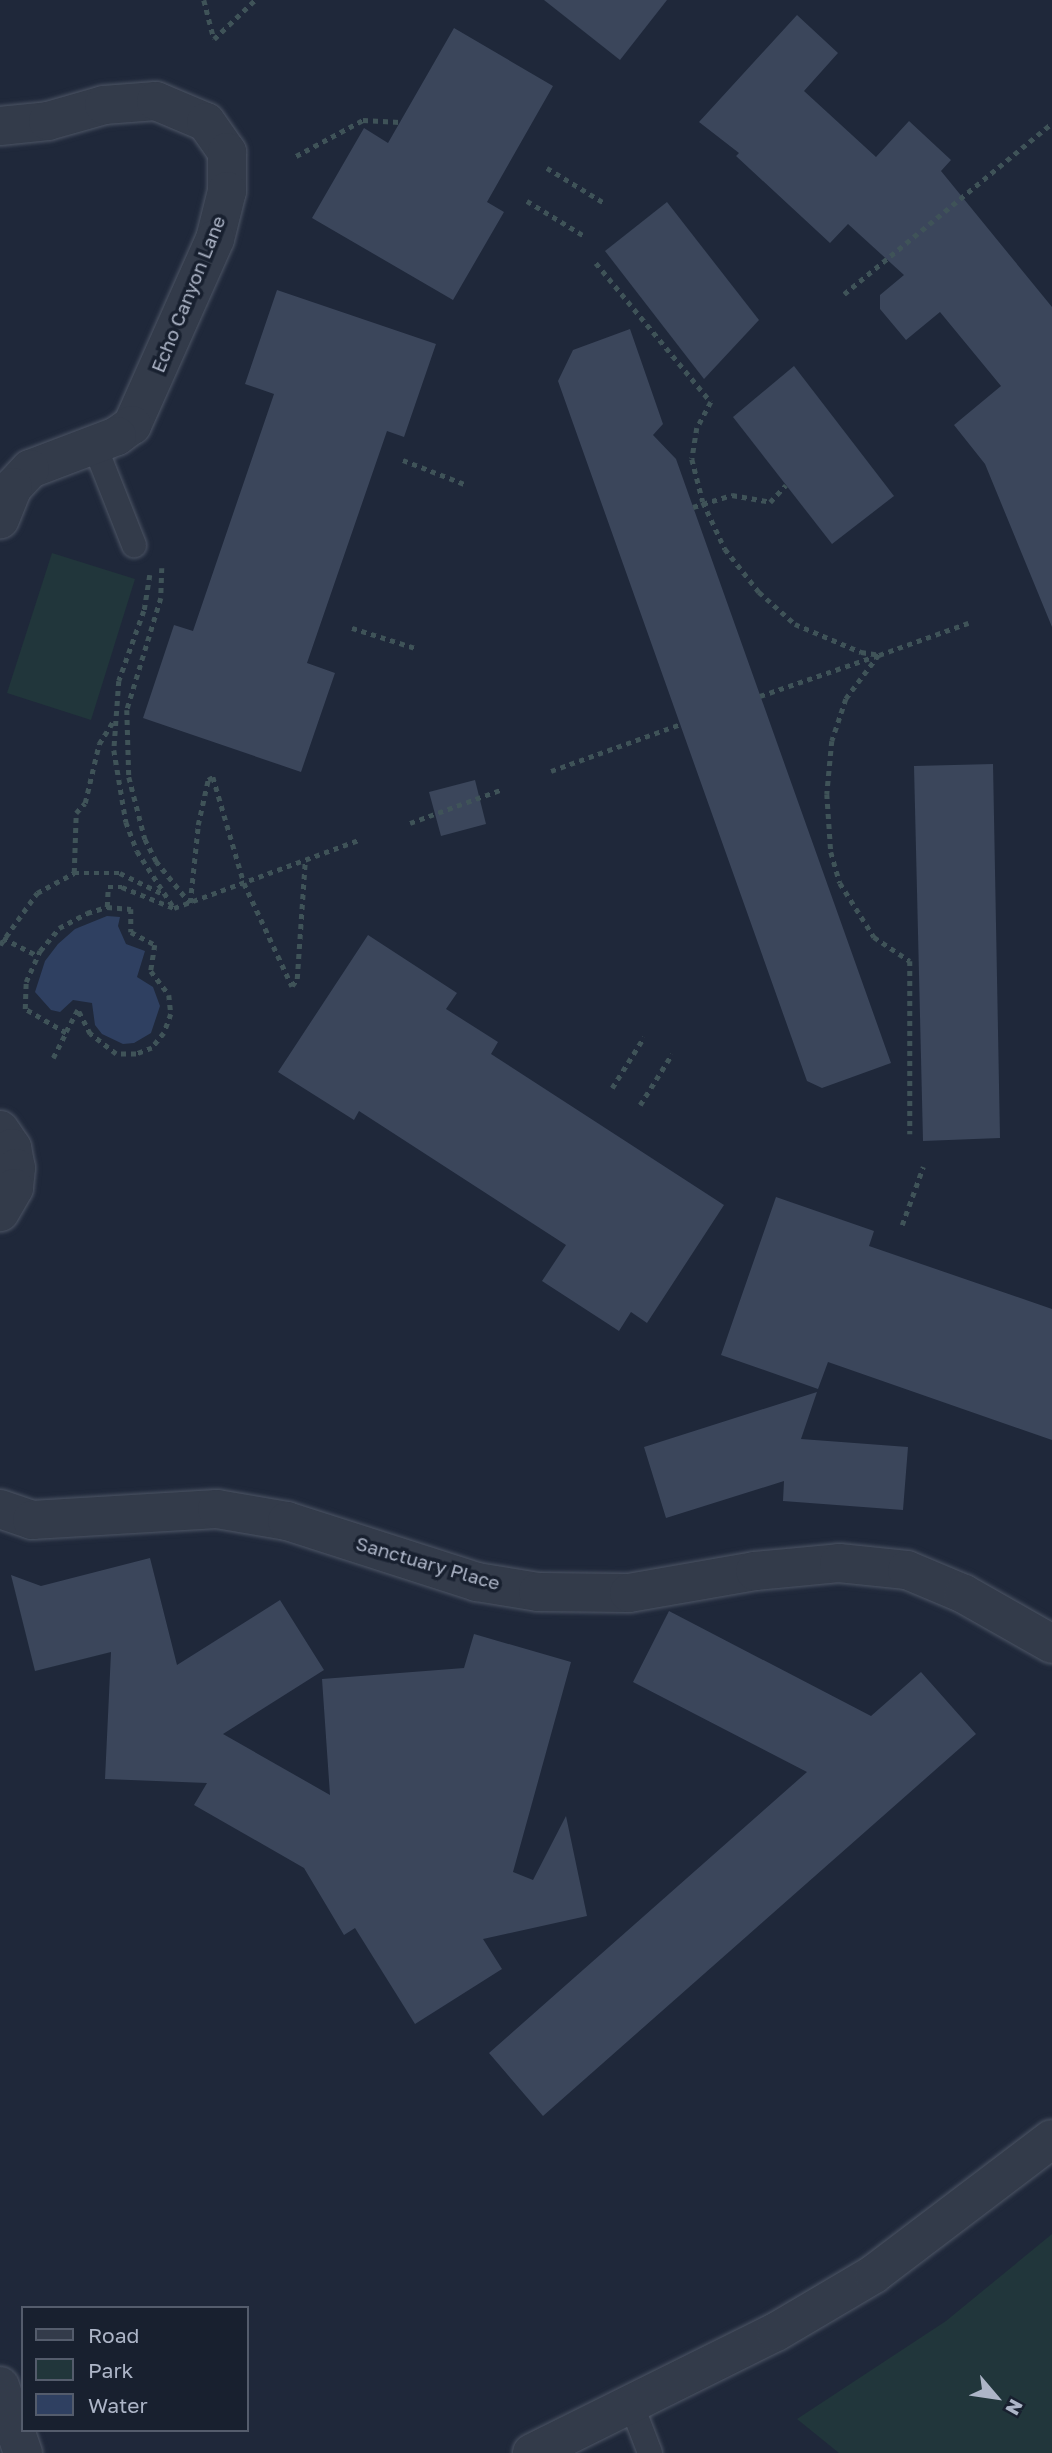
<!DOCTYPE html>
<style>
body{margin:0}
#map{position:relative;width:1052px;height:2453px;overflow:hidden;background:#1f283a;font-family:"Golos Text",sans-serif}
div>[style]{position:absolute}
.green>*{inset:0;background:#21363b}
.water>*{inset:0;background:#2f4061}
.building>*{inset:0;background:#3b465b}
.path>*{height:4.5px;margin-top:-2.25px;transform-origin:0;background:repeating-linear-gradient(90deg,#3f5358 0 5px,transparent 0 10px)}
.roads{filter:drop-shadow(0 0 2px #4d5565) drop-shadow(0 0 2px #4d5565)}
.service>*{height:24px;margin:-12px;padding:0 12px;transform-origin:12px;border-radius:12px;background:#333b4a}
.minor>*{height:38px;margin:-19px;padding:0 19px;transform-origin:19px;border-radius:19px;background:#333b4a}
span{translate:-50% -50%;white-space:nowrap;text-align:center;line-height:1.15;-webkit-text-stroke:7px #18202f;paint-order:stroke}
.street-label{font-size:19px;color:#adb5c7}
.legend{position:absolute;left:21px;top:2306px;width:228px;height:126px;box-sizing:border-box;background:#18202f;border:2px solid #545c6c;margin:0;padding:9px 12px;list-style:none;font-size:21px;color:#adb5c7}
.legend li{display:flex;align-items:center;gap:14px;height:35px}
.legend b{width:35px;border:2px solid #545c6c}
.north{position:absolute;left:961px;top:2362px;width:70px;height:70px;-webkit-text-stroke:5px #18202f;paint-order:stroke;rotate:119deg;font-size:19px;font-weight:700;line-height:28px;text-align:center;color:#adb5c7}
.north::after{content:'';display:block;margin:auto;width:24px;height:32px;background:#adb5c7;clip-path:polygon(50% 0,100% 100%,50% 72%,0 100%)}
</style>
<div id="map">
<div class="green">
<i style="clip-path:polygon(52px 553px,135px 579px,91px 720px,7px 693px)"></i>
<i style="clip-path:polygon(1052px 2234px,1052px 2453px,839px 2453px,797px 2419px,946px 2321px)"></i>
</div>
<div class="water">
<i style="clip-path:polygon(107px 916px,120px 917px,118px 926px,126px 944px,145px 951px,137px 977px,153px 987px,160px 1006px,151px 1033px,134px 1043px,123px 1044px,102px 1034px,95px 1025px,92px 1003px,73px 1000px,60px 1012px,51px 1010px,35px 992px,45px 961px,58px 944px,75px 929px)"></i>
</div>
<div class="building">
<i style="clip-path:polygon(544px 0,667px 0,620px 60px)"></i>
<i style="clip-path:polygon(797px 15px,838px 53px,804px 91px,876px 157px,909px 121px,951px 160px,941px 171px,1052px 307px,1052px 627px,985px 464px,954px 425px,1001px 386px,940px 312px,906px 340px,880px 309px,880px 295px,904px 275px,848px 224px,830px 243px,736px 156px,739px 153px,699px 122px)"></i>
<i style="clip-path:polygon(454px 28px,553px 86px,487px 202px,504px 212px,453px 300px,312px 218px,364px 128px,388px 143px)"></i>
<i style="clip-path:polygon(667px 202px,759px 320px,704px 379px,605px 251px)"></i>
<i style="clip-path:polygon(277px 290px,436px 344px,404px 437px,387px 431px,307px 663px,335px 673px,301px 772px,143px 718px,174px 625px,193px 631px,274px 394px,245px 384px)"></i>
<i style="clip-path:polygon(630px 329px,663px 424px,653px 435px,676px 459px,891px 1063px,822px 1088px,807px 1081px,558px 381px,573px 350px)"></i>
<i style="clip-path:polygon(794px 366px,894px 496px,832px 544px,733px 417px)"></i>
<i style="clip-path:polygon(993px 764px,1000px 1138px,923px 1141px,914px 766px)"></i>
<i style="clip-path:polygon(475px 780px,486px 824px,441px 836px,429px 792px)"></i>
<i style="clip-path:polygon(368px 935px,457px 993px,446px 1009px,498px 1042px,491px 1054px,724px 1205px,647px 1323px,631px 1312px,619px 1331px,542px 1281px,566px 1245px,359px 1111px,354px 1120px,278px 1072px)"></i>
<i style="clip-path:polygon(776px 1197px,874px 1231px,869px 1246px,1052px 1309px,1052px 1440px,828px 1362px,818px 1389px,721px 1355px)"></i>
<i style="clip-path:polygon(817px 1392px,801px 1439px,908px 1447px,903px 1510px,783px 1501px,784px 1481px,666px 1518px,644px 1447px)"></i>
<i style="clip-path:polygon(150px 1558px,177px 1665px,280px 1600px,324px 1670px,223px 1734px,330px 1795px,322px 1679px,464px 1668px,474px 1634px,571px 1662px,513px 1872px,533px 1880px,566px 1816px,587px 1916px,483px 1939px,502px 1969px,415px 2024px,355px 1928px,344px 1935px,304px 1868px,194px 1805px,207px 1783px,105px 1779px,111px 1652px,35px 1671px,11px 1575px,41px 1586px)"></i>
<i style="clip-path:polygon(669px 1611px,871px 1716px,921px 1672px,976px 1734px,543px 2116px,489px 2053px,807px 1772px,633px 1682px)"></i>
</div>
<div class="path">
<i style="left:204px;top:0;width:40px;rotate:75.6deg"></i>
<i style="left:214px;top:39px;width:57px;rotate:-43.6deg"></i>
<i style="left:296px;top:156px;width:76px;rotate:-28.2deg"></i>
<i style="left:363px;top:120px;width:37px;rotate:3deg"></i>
<i style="left:547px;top:168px;width:69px;rotate:31.4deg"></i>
<i style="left:527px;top:201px;width:69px;rotate:31.4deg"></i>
<i style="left:596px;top:263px;width:180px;rotate:50.4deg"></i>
<i style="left:711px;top:402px;width:30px;rotate:118deg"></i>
<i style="left:697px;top:428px;width:31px;rotate:99deg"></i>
<i style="left:692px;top:459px;width:44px;rotate:75.7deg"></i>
<i style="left:703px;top:502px;width:52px;rotate:64.9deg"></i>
<i style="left:725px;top:549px;width:55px;rotate:51.7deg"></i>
<i style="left:759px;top:592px;width:48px;rotate:41.6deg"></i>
<i style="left:795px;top:624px;width:72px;rotate:23deg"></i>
<i style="left:861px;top:652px;width:18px;rotate:9deg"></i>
<i style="left:879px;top:655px;width:95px;rotate:-19.8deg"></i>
<i style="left:844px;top:294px;width:269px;rotate:-39.4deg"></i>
<i style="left:403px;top:460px;width:69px;rotate:21.3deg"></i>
<i style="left:693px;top:507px;width:41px;rotate:-17.1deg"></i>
<i style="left:732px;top:495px;width:39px;rotate:10deg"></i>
<i style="left:770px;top:502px;width:23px;rotate:-47deg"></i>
<i style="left:162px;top:568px;width:30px;rotate:92deg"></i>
<i style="left:161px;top:598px;width:117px;rotate:106.9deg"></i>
<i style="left:127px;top:710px;width:67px;rotate:88.3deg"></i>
<i style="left:129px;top:777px;width:64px;rotate:75.5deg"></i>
<i style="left:145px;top:839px;width:25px;rotate:63deg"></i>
<i style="left:156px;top:861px;width:54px;rotate:51deg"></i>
<i style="left:190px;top:903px;width:78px;rotate:-84.1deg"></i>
<i style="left:198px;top:825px;width:46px;rotate:-77.5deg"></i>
<i style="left:208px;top:780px;width:6px;rotate:-31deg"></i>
<i style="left:213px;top:777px;width:110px;rotate:73.7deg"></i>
<i style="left:244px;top:883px;width:114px;rotate:65deg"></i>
<i style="left:292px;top:986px;width:9px;rotate:-54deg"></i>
<i style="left:297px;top:979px;width:118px;rotate:-86.1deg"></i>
<i style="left:150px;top:575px;width:36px;rotate:99deg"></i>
<i style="left:144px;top:611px;width:74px;rotate:109.7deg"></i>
<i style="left:119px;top:681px;width:69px;rotate:94.1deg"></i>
<i style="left:114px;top:750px;width:73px;rotate:80.5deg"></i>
<i style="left:126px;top:822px;width:31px;rotate:69deg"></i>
<i style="left:137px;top:851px;width:68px;rotate:57deg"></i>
<i style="left:352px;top:628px;width:66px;rotate:17.6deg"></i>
<i style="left:879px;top:655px;width:55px;rotate:126.9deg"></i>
<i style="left:846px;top:699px;width:44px;rotate:108.4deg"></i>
<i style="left:832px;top:741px;width:53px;rotate:95.4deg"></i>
<i style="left:827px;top:794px;width:58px;rotate:86.1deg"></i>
<i style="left:831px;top:852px;width:32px;rotate:74deg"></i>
<i style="left:840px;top:883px;width:64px;rotate:57.8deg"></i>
<i style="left:874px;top:937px;width:43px;rotate:33.7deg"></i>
<i style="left:910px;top:961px;width:173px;rotate:90deg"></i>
<i style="left:760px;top:696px;width:126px;rotate:-19deg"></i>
<i style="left:551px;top:771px;width:138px;rotate:-19.9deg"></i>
<i style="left:410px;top:823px;width:96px;rotate:-20.1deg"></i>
<i style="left:74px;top:873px;width:60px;rotate:-88.1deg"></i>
<i style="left:76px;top:813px;width:13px;rotate:-48deg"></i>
<i style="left:85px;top:803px;width:61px;rotate:-76.7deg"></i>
<i style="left:99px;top:744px;width:28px;rotate:-58deg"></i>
<i style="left:107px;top:907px;width:20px;rotate:-87deg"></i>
<i style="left:108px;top:887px;width:14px"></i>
<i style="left:122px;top:887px;width:56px;rotate:22deg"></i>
<i style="left:174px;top:908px;width:197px;rotate:-20.2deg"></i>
<i style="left:3px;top:938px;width:39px;rotate:27deg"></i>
<i style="left:0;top:945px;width:64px;rotate:-54.6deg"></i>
<i style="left:37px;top:893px;width:42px;rotate:-28.4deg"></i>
<i style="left:74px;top:873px;width:46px"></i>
<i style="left:120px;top:873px;width:48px;rotate:26deg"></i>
<i style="left:53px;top:1058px;width:28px;rotate:-63deg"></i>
<i style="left:66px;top:1033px;width:48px;rotate:-149.7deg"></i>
<i style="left:25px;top:1009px;width:27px;rotate:-88deg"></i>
<i style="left:26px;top:982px;width:34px;rotate:-66deg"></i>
<i style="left:40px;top:951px;width:30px;rotate:-50deg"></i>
<i style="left:59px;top:928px;width:32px;rotate:-28deg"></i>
<i style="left:87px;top:913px;width:21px;rotate:-17deg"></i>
<i style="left:107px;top:907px;width:24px;rotate:5deg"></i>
<i style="left:131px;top:909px;width:23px;rotate:90deg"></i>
<i style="left:131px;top:932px;width:27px;rotate:28deg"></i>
<i style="left:155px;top:945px;width:26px;rotate:99deg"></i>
<i style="left:151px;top:971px;width:30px;rotate:53deg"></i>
<i style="left:169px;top:995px;width:19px;rotate:84deg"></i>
<i style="left:171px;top:1014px;width:20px;rotate:110deg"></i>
<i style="left:164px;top:1033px;width:19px;rotate:129deg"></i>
<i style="left:152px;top:1048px;width:17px;rotate:159deg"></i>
<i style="left:136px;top:1054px;width:20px;rotate:180deg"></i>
<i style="left:116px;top:1054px;width:33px;rotate:-142deg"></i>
<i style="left:90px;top:1034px;width:27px;rotate:-117deg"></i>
<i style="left:78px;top:1010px;width:26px;rotate:118deg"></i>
<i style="left:612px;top:1088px;width:60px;rotate:-57.9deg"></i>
<i style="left:640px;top:1105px;width:60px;rotate:-57.9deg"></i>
<i style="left:902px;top:1225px;width:62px;rotate:-70.1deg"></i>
</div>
<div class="roads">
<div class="service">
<i style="left:94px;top:444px;width:109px;rotate:68.4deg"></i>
<i style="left:632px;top:2406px;width:50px;rotate:69deg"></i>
</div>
<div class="minor">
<i style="left:0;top:126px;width:48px;rotate:-5.9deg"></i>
<i style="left:48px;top:121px;width:58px;rotate:-15.9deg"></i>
<i style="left:104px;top:105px;width:52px;rotate:-4.4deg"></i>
<i style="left:156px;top:101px;width:54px;rotate:22.8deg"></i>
<i style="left:206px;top:122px;width:37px;rotate:55deg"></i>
<i style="left:227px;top:152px;width:39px;rotate:90deg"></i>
<i style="left:227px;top:191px;width:49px;rotate:104deg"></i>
<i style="left:215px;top:239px;width:204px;rotate:114deg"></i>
<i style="left:132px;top:425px;width:19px;rotate:144deg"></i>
<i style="left:117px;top:436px;width:93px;rotate:159.2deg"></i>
<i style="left:30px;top:469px;width:25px;rotate:133deg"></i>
<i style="left:13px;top:487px;width:35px;rotate:112deg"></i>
<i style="left:0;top:1130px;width:22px;rotate:56deg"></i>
<i style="left:12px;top:1148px;width:20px;rotate:79deg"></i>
<i style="left:16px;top:1168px;width:20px;rotate:96deg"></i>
<i style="left:14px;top:1188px;width:28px;rotate:120deg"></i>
<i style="left:0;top:1509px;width:34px;rotate:19deg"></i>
<i style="left:32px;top:1520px;width:185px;rotate:-3.4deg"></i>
<i style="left:217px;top:1509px;width:71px;rotate:9.7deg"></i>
<i style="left:287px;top:1521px;width:200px;rotate:17.8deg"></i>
<i style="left:477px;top:1582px;width:62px;rotate:9.3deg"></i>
<i style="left:538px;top:1592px;width:91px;rotate:0.6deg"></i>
<i style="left:629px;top:1593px;width:128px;rotate:-9.9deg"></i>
<i style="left:755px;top:1571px;width:84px;rotate:-5.4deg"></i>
<i style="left:839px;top:1563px;width:68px;rotate:5.9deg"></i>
<i style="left:907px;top:1570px;width:62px;rotate:22.8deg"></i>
<i style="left:964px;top:1594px;width:101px;rotate:29.6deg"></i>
<i style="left:0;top:2386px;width:71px;rotate:71.1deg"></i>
<i style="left:532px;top:2453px;width:272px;rotate:-26.4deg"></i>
<i style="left:776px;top:2332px;width:114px;rotate:-30.6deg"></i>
<i style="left:874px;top:2274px;width:223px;rotate:-37.2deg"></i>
</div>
</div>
<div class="street-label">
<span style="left:188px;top:294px;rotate:-68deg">Echo Canyon Lane</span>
<span style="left:428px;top:1563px;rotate:16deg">Sanctuary Place</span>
</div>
<ul class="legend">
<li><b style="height:9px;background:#333b4a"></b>Road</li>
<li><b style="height:19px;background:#21363b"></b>Park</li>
<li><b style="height:19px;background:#2f4061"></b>Water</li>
</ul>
<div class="north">N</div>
</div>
